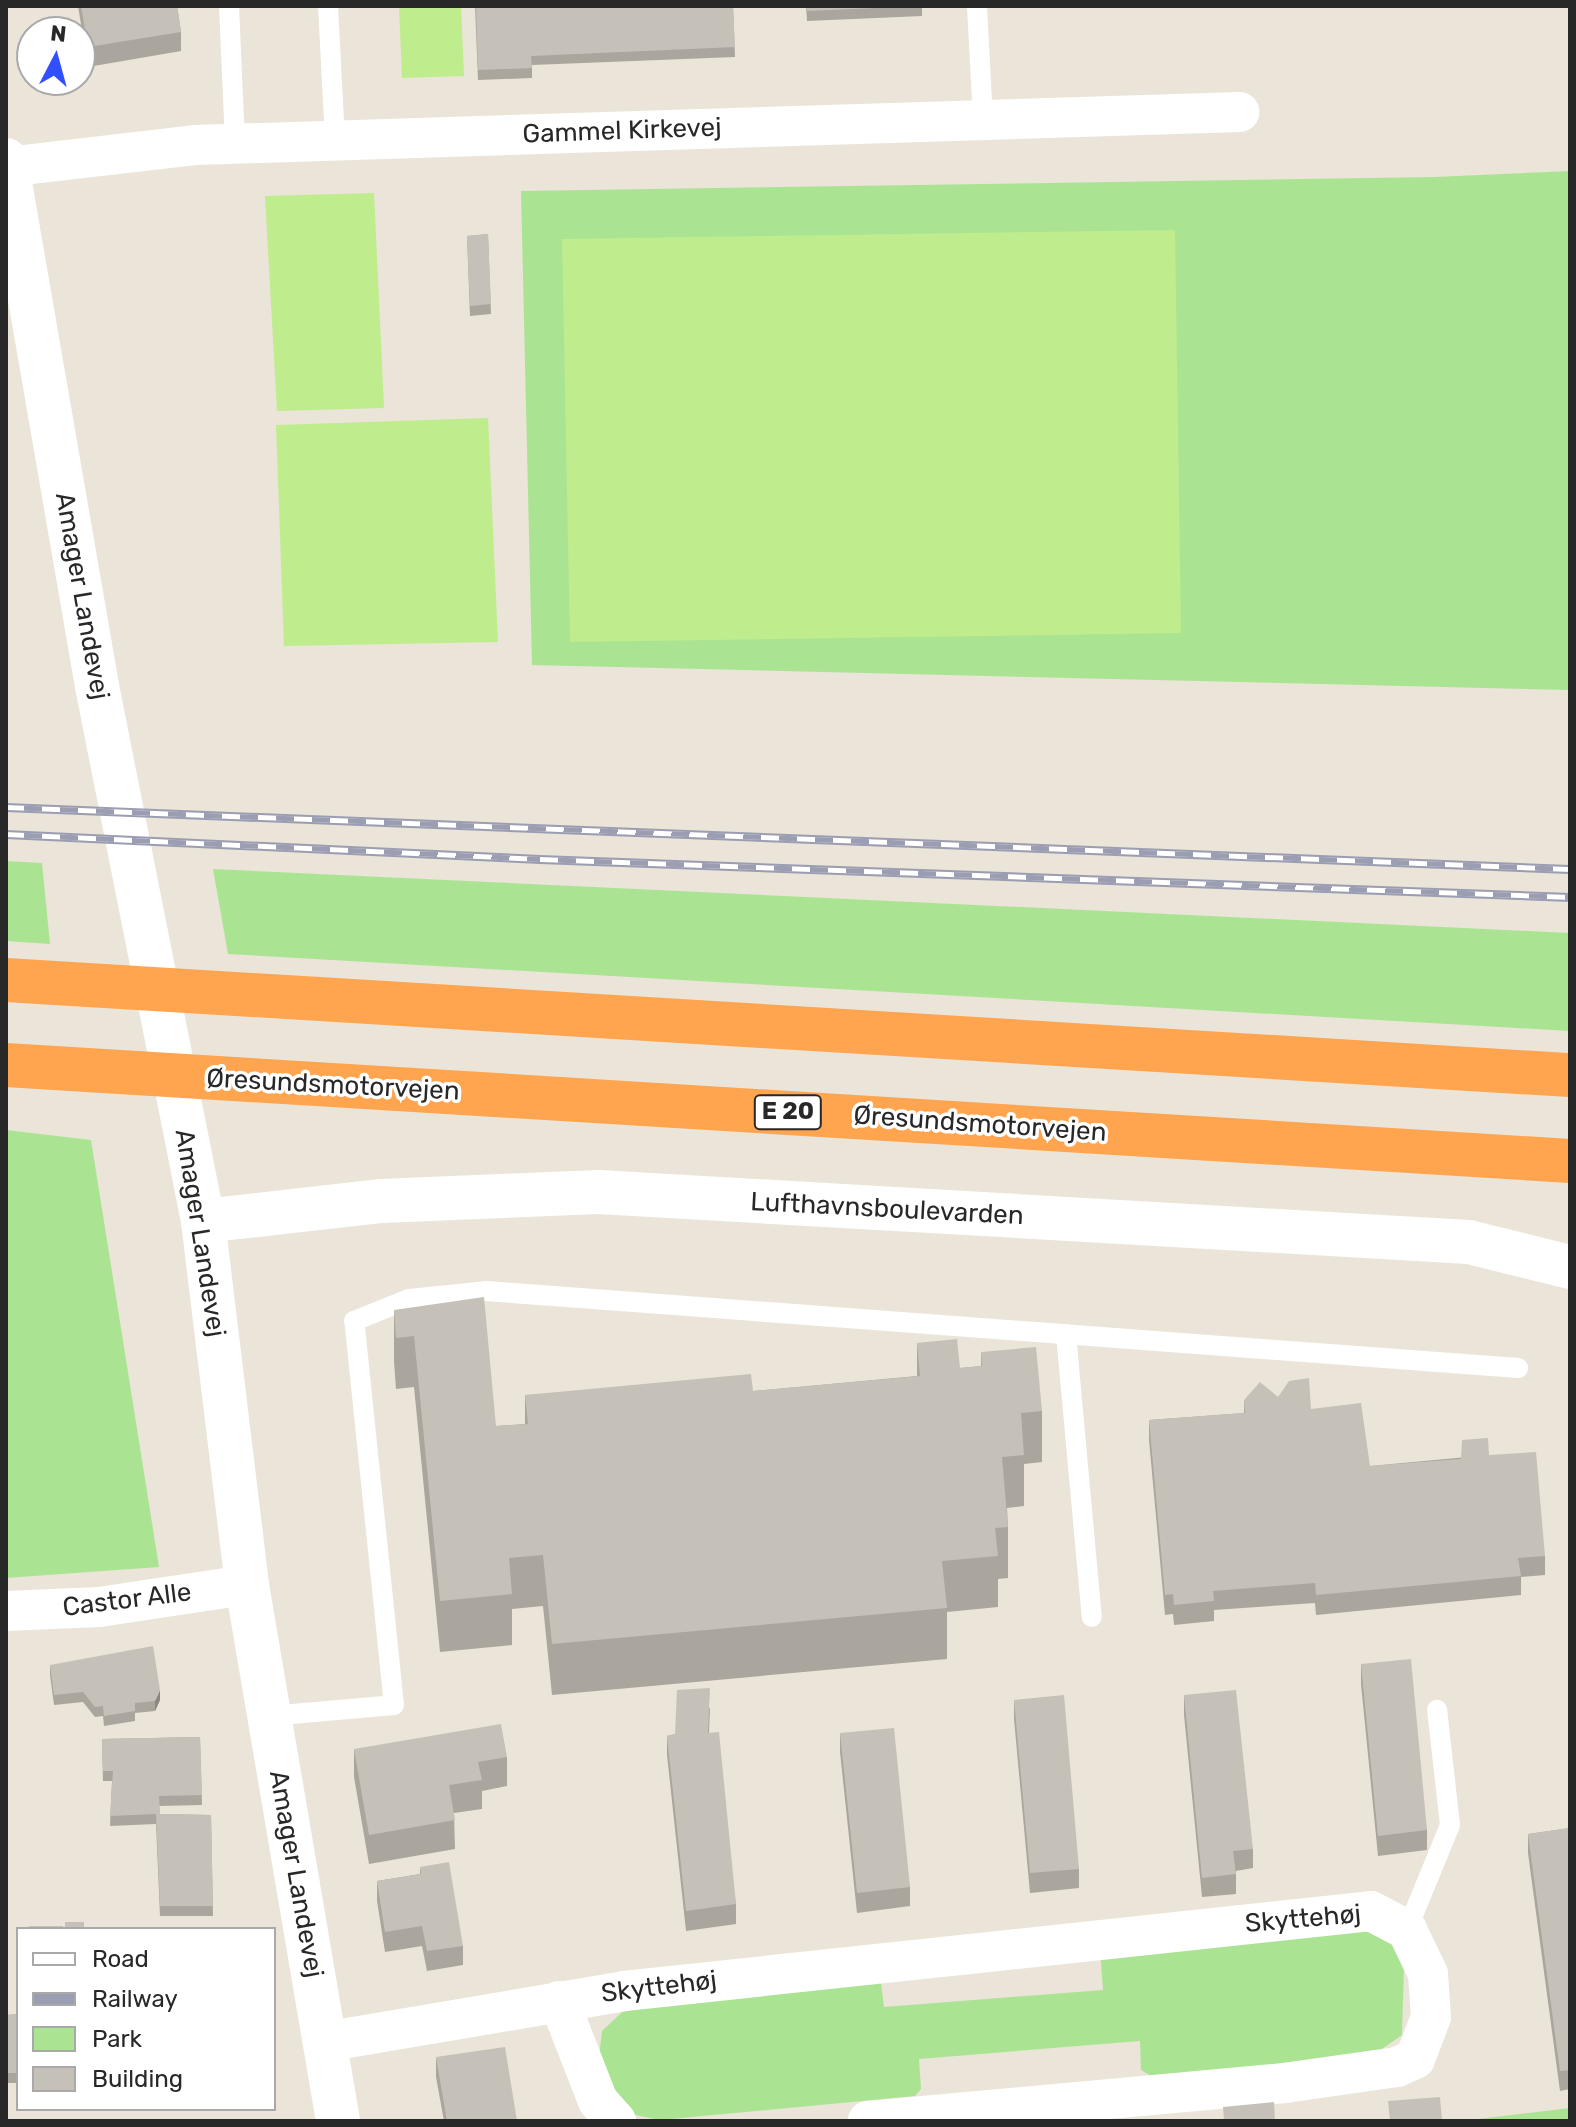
<!DOCTYPE html>
<meta charset="utf-8">
<style>
body{margin:0}
#map{position:relative;width:1576px;height:2127px;overflow:hidden;background:#ebe4d8;font-family:Rubik,sans-serif}
div>[style]{position:absolute}
.green>*{inset:0;background:#aae492}
.pitch>*{inset:0;background:#bfec8d}
.lane>*{height:20px;margin:-10px;padding:0 10px;transform-origin:10px;border-radius:10px;background:#fff}
.street>*{height:40px;margin:-20px;padding:0 20px;transform-origin:20px;border-radius:20px;background:#fff}
.secondary>*{height:44px;margin:-22px;padding:0 22px;transform-origin:22px;border-radius:22px;background:#fff}
.highway>*{height:44px;margin:-22px;padding:0 22px;transform-origin:22px;border-radius:22px;background:#ffa44f}
.rail>*{height:9px;margin-top:-4.5px;transform-origin:0;background:repeating-linear-gradient(90deg,#fff 0 18px,#9b9eb3 0 36px);box-sizing:border-box;border-block:2px solid #9b9eb3}
.wall>*{inset:0;background:#aaa69e}
.shaded-wall>*{inset:0;background:#8b8781}
.building>*{inset:0;background:#c6c1b8}
span{translate:-50% -50%;white-space:nowrap;text-align:center;line-height:1.15;-webkit-text-stroke:7px #fff;paint-order:stroke}
.shield-label span{padding:2px 6px;background:#fff;border:2px solid;border-radius:6px;-webkit-text-stroke-width:0}
.shield-label{font-size:24px;color:#282828;font-weight:700}
.street-label{font-size:26px;color:#282828}
.frame{position:absolute;inset:0;border:8px solid #282828;pointer-events:none}
.legend{position:absolute;left:16px;top:1927px;width:260px;height:184px;box-sizing:border-box;background:#fff;border:2px solid #a9a9a9;margin:0;padding:10px 14px;list-style:none;font-size:24px;color:#282828}
.legend li{display:flex;align-items:center;gap:16px;height:40px}
.legend b{width:40px;border:2px solid #a9a9a9}
.north{position:absolute;left:16px;top:16px;width:80px;height:80px;box-sizing:border-box;background:#fff;border:2px solid #a9a9a9;border-radius:50%;rotate:6deg;font-size:22px;font-weight:700;line-height:32px;text-align:center;color:#282828}
.north::after{content:'';display:block;margin:auto;width:28px;height:36px;background:#314eff;clip-path:polygon(50% 0,100% 100%,50% 72%,0 100%)}
</style>
<div id="map">
<div class="green">
<i style="clip-path:polygon(1570px 171px,1570px 690px,532px 665px,521px 191px,1434px 177px)"></i>
<i style="clip-path:polygon(6px 861px,42px 863px,50px 944px,6px 941px)"></i>
<i style="clip-path:polygon(213px 869px,1570px 933px,1570px 1031px,228px 954px)"></i>
<i style="clip-path:polygon(6px 1130px,91px 1140px,159px 1567px,6px 1578px)"></i>
<i style="clip-path:polygon(1321px 1928px,1375px 1932px,1394px 1944px,1404px 1966px,1402px 2035px,1372px 2056px,1151px 2076px,1141px 2070px,1140px 2041px,919px 2059px,921px 2089px,915px 2096px,660px 2120px,635px 2115px,618px 2104px,599px 2057px,602px 2031px,635px 2000px,880px 1974px,884px 2007px,1103px 1990px,1100px 1950px)"></i>
<i style="clip-path:polygon(1570px 2108px,1570px 2121px,1478px 2119px)"></i>
</div>
<div class="pitch">
<i style="clip-path:polygon(399px 6px,461px 6px,464px 76px,402px 78px)"></i>
<i style="clip-path:polygon(374px 193px,384px 408px,277px 411px,265px 196px)"></i>
<i style="clip-path:polygon(1175px 230px,1181px 633px,570px 642px,562px 239px)"></i>
<i style="clip-path:polygon(488px 418px,498px 642px,284px 646px,276px 425px)"></i>
</div>
<div class="lane">
<i style="left:229px;top:6px;width:138px;rotate:87.5deg"></i>
<i style="left:328px;top:6px;width:135px;rotate:87deg"></i>
<i style="left:977px;top:6px;width:114px;rotate:87deg"></i>
<i style="left:1066px;top:1334px;width:284px;rotate:84.8deg"></i>
<i style="left:269px;top:1716px;width:125px;rotate:-5deg"></i>
<i style="left:394px;top:1705px;width:386px;rotate:-95.9deg"></i>
<i style="left:354px;top:1321px;width:59px;rotate:-21.8deg"></i>
<i style="left:409px;top:1299px;width:77px;rotate:-5.9deg"></i>
<i style="left:486px;top:1291px;width:1035px;rotate:4.27deg"></i>
<i style="left:1407px;top:1930px;width:113px;rotate:-67.7deg"></i>
<i style="left:1450px;top:1825px;width:116px;rotate:-96.4deg"></i>
</div>
<div class="street">
<i style="left:6px;top:167px;width:190px;rotate:-6.6deg"></i>
<i style="left:195px;top:145px;width:1045px;rotate:-1.81deg"></i>
<i style="left:6px;top:1611px;width:93px;rotate:-2.5deg"></i>
<i style="left:99px;top:1607px;width:150px;rotate:-8.5deg"></i>
<i style="left:559px;top:2001px;width:107px;rotate:68.7deg"></i>
<i style="left:598px;top:2101px;width:27px;rotate:48deg"></i>
<i style="left:324px;top:2042px;width:304px;rotate:-9.6deg"></i>
<i style="left:624px;top:1991px;width:751px;rotate:-6.11deg"></i>
<i style="left:1371px;top:1911px;width:41px;rotate:27.8deg"></i>
<i style="left:1407px;top:1930px;width:49px;rotate:64.5deg"></i>
<i style="left:1428px;top:1974px;width:43px;rotate:86deg"></i>
<i style="left:1431px;top:2017px;width:45px;rotate:110.9deg"></i>
<i style="left:1415px;top:2059px;width:20px;rotate:156deg"></i>
<i style="left:1397px;top:2067px;width:113px;rotate:171.9deg"></i>
<i style="left:1285px;top:2083px;width:419px;rotate:174.8deg"></i>
</div>
<div class="secondary">
<i style="left:6px;top:160px;width:534px;rotate:80.18deg"></i>
<i style="left:97px;top:686px;width:545px;rotate:78.79deg"></i>
<i style="left:203px;top:1221px;width:367px;rotate:83.1deg"></i>
<i style="left:247px;top:1585px;width:544px;rotate:80.36deg"></i>
<i style="left:203px;top:1221px;width:180px;rotate:-6.4deg"></i>
<i style="left:382px;top:1201px;width:217px;rotate:-2.4deg"></i>
<i style="left:599px;top:1192px;width:871px;rotate:3.29deg"></i>
<i style="left:1469px;top:1242px;width:104px;rotate:13.9deg"></i>
</div>
<div class="highway">
<i style="left:6px;top:980px;width:1567px;rotate:3.48deg"></i>
<i style="left:6px;top:1065px;width:1567px;rotate:3.51deg"></i>
</div>
<div class="rail">
<i style="left:6px;top:807px;width:1565px;rotate:2.27deg"></i>
<i style="left:6px;top:834px;width:535px;rotate:2.68deg"></i>
<i style="left:540px;top:859px;width:1031px;rotate:2.11deg"></i>
</div>
<div class="wall">
<i style="clip-path:polygon(78px 6px,177px 6px,181px 32px,181px 51px,88px 67px)"></i>
<i style="clip-path:polygon(475px 6px,733px 6px,735px 57px,532px 65px,532px 78px,478px 80px)"></i>
<i style="clip-path:polygon(806px 6px,922px 6px,922px 16px,807px 21px)"></i>
<i style="clip-path:polygon(488px 234px,491px 314px,470px 316px,467px 236px)"></i>
<i style="clip-path:polygon(394px 1310px,496px 1426px,525px 1424px,525px 1395px,753px 1391px,917px 1376px,917px 1343px,960px 1368px,981px 1366px,981px 1352px,1042px 1411px,1042px 1462px,1024px 1464px,1024px 1506px,1007px 1508px,1008px 1527px,1008px 1578px,998px 1579px,998px 1607px,947px 1612px,947px 1659px,552px 1695px,543px 1606px,512px 1609px,512px 1645px,440px 1652px,414px 1387px,396px 1389px,394px 1361px)"></i>
<i style="clip-path:polygon(1278px 1397px,1311px 1409px,1370px 1466px,1489px 1455px,1545px 1556px,1545px 1575px,1521px 1577px,1521px 1595px,1316px 1615px,1315px 1603px,1214px 1610px,1214px 1621px,1174px 1625px,1173px 1614px,1165px 1615px,1149px 1440px,1149px 1420px,1244px 1413px,1244px 1400px)"></i>
<i style="clip-path:polygon(1361px 1664px,1427px 1830px,1427px 1850px,1378px 1856px,1361px 1684px)"></i>
<i style="clip-path:polygon(50px 1665px,160px 1700px,155px 1711px,135px 1713px,135px 1721px,104px 1726px,103px 1716px,95px 1717px,83px 1702px,54px 1705px,50px 1675px)"></i>
<i style="clip-path:polygon(1184px 1695px,1253px 1849px,1253px 1868px,1236px 1871px,1236px 1894px,1202px 1897px,1184px 1715px)"></i>
<i style="clip-path:polygon(1014px 1700px,1079px 1869px,1079px 1888px,1030px 1893px,1014px 1719px)"></i>
<i style="clip-path:polygon(710px 1708px,709px 1733px,736px 1904px,736px 1924px,686px 1931px,667px 1755px,667px 1736px,675px 1734px)"></i>
<i style="clip-path:polygon(840px 1733px,910px 1887px,910px 1906px,857px 1913px,840px 1752px)"></i>
<i style="clip-path:polygon(200px 1737px,202px 1805px,159px 1806px,160px 1814px,211px 1815px,213px 1916px,160px 1916px,156px 1824px,110px 1826px,112px 1781px,103px 1781px,102px 1739px)"></i>
<i style="clip-path:polygon(354px 1749px,507px 1757px,507px 1786px,482px 1791px,482px 1809px,454px 1813px,455px 1849px,369px 1864px,354px 1777px)"></i>
<i style="clip-path:polygon(1570px 1828px,1570px 2089px,1560px 2091px,1528px 1853px,1528px 1834px)"></i>
<i style="clip-path:polygon(420px 1867px,463px 1946px,463px 1965px,427px 1971px,422px 1946px,385px 1952px,377px 1901px,377px 1881px,420px 1874px)"></i>
<i style="clip-path:polygon(18px 2014px,18px 2083px,6px 2083px,6px 2015px)"></i>
<i style="clip-path:polygon(436px 2057px,517px 2121px,444px 2121px,436px 2077px)"></i>
</div>
<div class="shaded-wall">
<i style="clip-path:polygon(160px 1690px,160px 1700px,155px 1711px,155px 1701px)"></i>
</div>
<div class="building">
<i style="clip-path:polygon(81px 6px,177px 6px,181px 32px,88px 47px)"></i>
<i style="clip-path:polygon(476px 6px,733px 6px,735px 47px,531px 56px,532px 68px,478px 70px)"></i>
<i style="clip-path:polygon(806px 6px,922px 6px,807px 11px)"></i>
<i style="clip-path:polygon(488px 234px,491px 304px,470px 306px,467px 236px)"></i>
<i style="clip-path:polygon(484px 1297px,496px 1426px,528px 1424px,525px 1395px,751px 1374px,753px 1391px,920px 1376px,917px 1343px,957px 1339px,960px 1368px,982px 1366px,981px 1352px,1036px 1347px,1042px 1411px,1021px 1413px,1024px 1455px,1002px 1457px,1008px 1527px,995px 1528px,998px 1556px,942px 1561px,947px 1608px,552px 1644px,543px 1555px,509px 1558px,512px 1594px,440px 1601px,414px 1336px,396px 1338px,394px 1310px)"></i>
<i style="clip-path:polygon(1309px 1378px,1311px 1409px,1361px 1403px,1370px 1466px,1461px 1459px,1462px 1440px,1488px 1438px,1489px 1455px,1536px 1452px,1545px 1556px,1518px 1558px,1521px 1576px,1316px 1595px,1315px 1583px,1213px 1591px,1214px 1601px,1174px 1605px,1173px 1594px,1165px 1595px,1149px 1420px,1245px 1413px,1244px 1400px,1260px 1382px,1278px 1397px,1289px 1381px)"></i>
<i style="clip-path:polygon(153px 1646px,160px 1690px,155px 1701px,135px 1703px,135px 1711px,104px 1716px,103px 1706px,95px 1707px,83px 1692px,54px 1695px,50px 1665px)"></i>
<i style="clip-path:polygon(1411px 1659px,1427px 1830px,1378px 1836px,1361px 1664px)"></i>
<i style="clip-path:polygon(710px 1688px,708px 1733px,719px 1732px,736px 1904px,686px 1911px,667px 1736px,675px 1734px,677px 1690px)"></i>
<i style="clip-path:polygon(1236px 1690px,1253px 1849px,1233px 1851px,1236px 1874px,1202px 1878px,1184px 1695px)"></i>
<i style="clip-path:polygon(1064px 1695px,1079px 1869px,1030px 1873px,1014px 1700px)"></i>
<i style="clip-path:polygon(501px 1724px,507px 1757px,478px 1762px,482px 1780px,449px 1785px,455px 1820px,369px 1835px,354px 1749px)"></i>
<i style="clip-path:polygon(894px 1728px,910px 1887px,857px 1893px,840px 1733px)"></i>
<i style="clip-path:polygon(200px 1737px,202px 1795px,159px 1796px,160px 1814px,211px 1815px,213px 1906px,160px 1906px,156px 1814px,110px 1816px,113px 1771px,103px 1771px,102px 1739px)"></i>
<i style="clip-path:polygon(1570px 1828px,1570px 2070px,1560px 2071px,1528px 1834px)"></i>
<i style="clip-path:polygon(449px 1862px,463px 1946px,427px 1951px,422px 1926px,385px 1932px,377px 1881px,421px 1874px,420px 1867px)"></i>
<i style="clip-path:polygon(65px 1922px,84px 1922px,84px 1929px,65px 1929px)"></i>
<i style="clip-path:polygon(29px 1926px,63px 1926px,63px 1929px,29px 1929px)"></i>
<i style="clip-path:polygon(18px 2014px,18px 2073px,6px 2073px,6px 2015px)"></i>
<i style="clip-path:polygon(505px 2047px,517px 2121px,447px 2121px,436px 2057px)"></i>
<i style="clip-path:polygon(1440px 2097px,1442px 2121px,1390px 2121px,1388px 2101px)"></i>
<i style="clip-path:polygon(1274px 2102px,1275px 2121px,1224px 2121px,1223px 2107px)"></i>
</div>
<div class="shield-label">
<span style="left:788px;top:1112px">E 20</span>
</div>
<div class="street-label">
<span style="left:622px;top:131px;rotate:-2deg">Gammel Kirkevej</span>
<span style="left:82px;top:596px;rotate:80deg">Amager Landevej</span>
<span style="left:333px;top:1085px;rotate:3deg">Øresundsmotorvejen</span>
<span style="left:980px;top:1124px;rotate:4deg">Øresundsmotorvejen</span>
<span style="left:887px;top:1209px;rotate:3deg">Lufthavnsboulevarden</span>
<span style="left:200px;top:1233px;rotate:81deg">Amager Landevej</span>
<span style="left:127px;top:1600px;rotate:-7deg">Castor Alle</span>
<span style="left:296px;top:1874px;rotate:80deg">Amager Landevej</span>
<span style="left:1303px;top:1919px;rotate:-5deg">Skyttehøj</span>
<span style="left:659px;top:1987px;rotate:-7deg">Skyttehøj</span>
</div>
<div class="frame"></div>
<ul class="legend">
<li><b style="height:10px;background:#fff"></b>Road</li>
<li><b style="height:10px;background:#9b9eb3"></b>Railway</li>
<li><b style="height:22px;background:#aae492"></b>Park</li>
<li><b style="height:22px;background:#c6c1b8"></b>Building</li>
</ul>
<div class="north">N</div>
</div>
